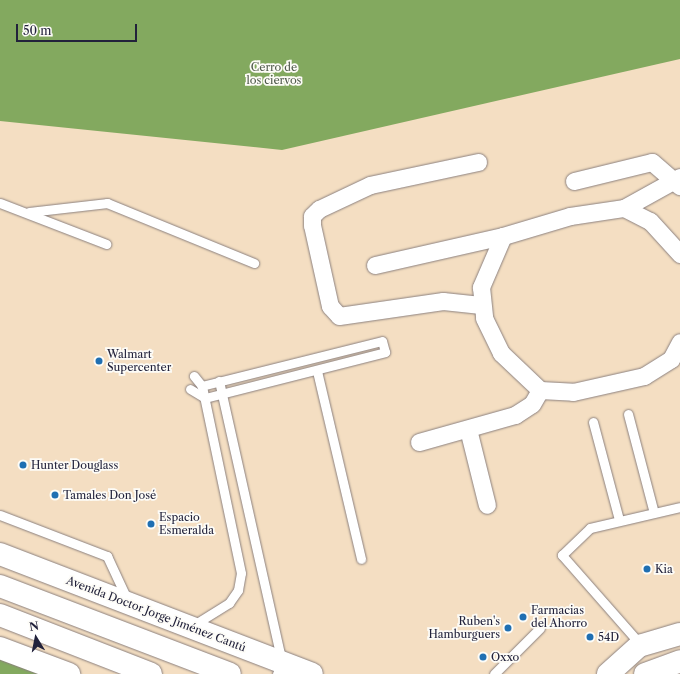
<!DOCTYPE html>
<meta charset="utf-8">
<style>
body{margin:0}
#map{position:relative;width:680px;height:674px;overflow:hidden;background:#f4dec2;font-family:"Libre Caslon Text",serif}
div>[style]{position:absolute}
.forest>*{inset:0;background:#83a95f}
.roads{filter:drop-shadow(0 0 1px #8b807e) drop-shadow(0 0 1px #8b807e)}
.service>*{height:9px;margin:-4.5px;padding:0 4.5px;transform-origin:4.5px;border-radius:4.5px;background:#fff}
.minor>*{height:17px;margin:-8.5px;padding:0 8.5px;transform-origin:8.5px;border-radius:8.5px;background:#fff}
.tertiary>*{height:22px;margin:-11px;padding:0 11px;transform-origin:11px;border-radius:11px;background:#fff}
.secondary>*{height:22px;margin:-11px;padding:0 11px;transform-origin:11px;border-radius:11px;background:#fff}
.dots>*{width:11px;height:11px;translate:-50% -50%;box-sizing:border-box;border:2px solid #fdfcf7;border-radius:50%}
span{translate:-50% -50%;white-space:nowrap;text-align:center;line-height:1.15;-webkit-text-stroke:3.5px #fdfcf7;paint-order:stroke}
.park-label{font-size:11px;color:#505a4c}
.poi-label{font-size:11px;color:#22223b}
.left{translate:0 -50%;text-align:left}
.right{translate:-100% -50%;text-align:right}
.street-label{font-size:11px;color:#22223b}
.north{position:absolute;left:16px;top:618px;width:40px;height:40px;-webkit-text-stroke:3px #fdfcf7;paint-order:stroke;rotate:350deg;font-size:11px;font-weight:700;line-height:16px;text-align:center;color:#22223b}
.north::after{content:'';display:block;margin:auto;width:14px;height:18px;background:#22223b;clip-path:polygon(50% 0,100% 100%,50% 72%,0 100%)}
.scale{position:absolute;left:16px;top:24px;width:121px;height:18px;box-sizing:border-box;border:2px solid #22223b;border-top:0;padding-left:5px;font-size:12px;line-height:14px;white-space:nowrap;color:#22223b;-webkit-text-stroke:3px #fdfcf7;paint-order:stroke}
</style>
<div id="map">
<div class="forest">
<i style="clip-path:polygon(0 0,680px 0,680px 59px,282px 150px,0 121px)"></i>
<i style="clip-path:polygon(0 648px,51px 674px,0 674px)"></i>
</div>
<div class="roads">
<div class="service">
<i style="left:0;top:203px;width:114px;rotate:21.1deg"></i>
<i style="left:29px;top:212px;width:79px;rotate:-6.6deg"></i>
<i style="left:107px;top:203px;width:159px;rotate:22.2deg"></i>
<i style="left:317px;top:371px;width:193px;rotate:76.8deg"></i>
<i style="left:219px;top:381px;width:288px;rotate:77.4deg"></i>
<i style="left:282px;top:662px;width:13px;rotate:113deg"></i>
<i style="left:190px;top:389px;width:17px;rotate:31deg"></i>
<i style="left:205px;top:398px;width:186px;rotate:-14.3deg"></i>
<i style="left:385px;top:352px;width:11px;rotate:-105deg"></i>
<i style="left:382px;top:341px;width:186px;rotate:166deg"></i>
<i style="left:628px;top:414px;width:102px;rotate:75.3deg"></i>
<i style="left:593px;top:422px;width:101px;rotate:75.1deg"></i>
<i style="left:0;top:515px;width:115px;rotate:21deg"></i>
<i style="left:107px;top:556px;width:47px;rotate:65.1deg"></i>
<i style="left:192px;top:626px;width:44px;rotate:-31.9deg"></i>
<i style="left:229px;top:603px;width:16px;rotate:-55deg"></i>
<i style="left:238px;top:590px;width:17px;rotate:-80deg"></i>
<i style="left:241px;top:573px;width:191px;rotate:-101.8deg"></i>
<i style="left:202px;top:386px;width:13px;rotate:-129deg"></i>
<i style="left:641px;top:645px;width:120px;rotate:-131.3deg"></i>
<i style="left:562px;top:555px;width:39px;rotate:-44deg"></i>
<i style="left:590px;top:528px;width:92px;rotate:-13.1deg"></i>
<i style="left:494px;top:674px;width:65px;rotate:-45deg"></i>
</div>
<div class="minor">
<i style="left:478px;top:162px;width:110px;rotate:168deg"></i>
<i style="left:370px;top:185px;width:56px;rotate:154.8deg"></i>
<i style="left:319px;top:209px;width:10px;rotate:135deg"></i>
<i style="left:312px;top:216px;width:9px;rotate:90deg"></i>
<i style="left:312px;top:225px;width:83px;rotate:77.5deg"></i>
<i style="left:330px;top:306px;width:13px;rotate:48deg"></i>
<i style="left:339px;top:316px;width:105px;rotate:-8.2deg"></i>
<i style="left:443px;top:301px;width:38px;rotate:6deg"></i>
<i style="left:574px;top:181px;width:80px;rotate:-13.7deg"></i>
<i style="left:652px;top:162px;width:37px;rotate:41deg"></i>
<i style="left:624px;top:208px;width:64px;rotate:-29deg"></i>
<i style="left:503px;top:236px;width:56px;rotate:113.3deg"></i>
<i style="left:481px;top:287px;width:31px;rotate:84deg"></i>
<i style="left:484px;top:318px;width:39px;rotate:64deg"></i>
<i style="left:501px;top:353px;width:54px;rotate:43.5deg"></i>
<i style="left:540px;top:390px;width:33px;rotate:3deg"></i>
<i style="left:573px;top:392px;width:73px;rotate:-12.7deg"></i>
<i style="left:644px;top:376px;width:32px;rotate:-32deg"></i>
<i style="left:671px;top:359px;width:19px;rotate:-62deg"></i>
<i style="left:375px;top:265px;width:131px;rotate:-12.8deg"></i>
<i style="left:503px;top:236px;width:70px;rotate:-16.6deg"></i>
<i style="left:570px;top:216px;width:55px;rotate:-8.4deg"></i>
<i style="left:624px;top:208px;width:29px;rotate:27deg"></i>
<i style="left:650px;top:221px;width:45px;rotate:47.7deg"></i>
<i style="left:468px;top:429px;width:78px;rotate:76deg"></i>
<i style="left:419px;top:442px;width:100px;rotate:-15.7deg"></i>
<i style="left:515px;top:415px;width:20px;rotate:-33deg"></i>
<i style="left:532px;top:404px;width:16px;rotate:-60deg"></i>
</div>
<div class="tertiary">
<i style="left:0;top:554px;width:334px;rotate:21deg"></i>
<i style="left:0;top:648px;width:74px;rotate:20.6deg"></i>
</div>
<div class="secondary">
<i style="left:0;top:586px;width:246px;rotate:20.9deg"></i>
<i style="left:0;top:615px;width:162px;rotate:21.3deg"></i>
<i style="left:608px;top:674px;width:42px;rotate:-42.1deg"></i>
<i style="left:639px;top:646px;width:43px;rotate:-16.3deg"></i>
<i style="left:645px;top:674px;width:37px;rotate:-20deg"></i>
</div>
</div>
<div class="dots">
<i style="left:99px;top:361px;background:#1f6fb2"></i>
<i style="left:23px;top:465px;background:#1f6fb2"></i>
<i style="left:55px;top:495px;background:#1f6fb2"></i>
<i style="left:151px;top:524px;background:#1f6fb2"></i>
<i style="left:647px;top:569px;background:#1f6fb2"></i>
<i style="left:523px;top:617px;background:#1f6fb2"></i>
<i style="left:508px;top:628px;background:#1f6fb2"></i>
<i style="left:590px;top:637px;background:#1f6fb2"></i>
<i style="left:483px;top:657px;background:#1f6fb2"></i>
</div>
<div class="park-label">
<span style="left:274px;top:74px">Cerro de<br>los ciervos</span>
</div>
<div class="poi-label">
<span class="left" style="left:107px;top:361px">Walmart<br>Supercenter</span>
<span class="left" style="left:31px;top:465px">Hunter Douglass</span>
<span class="left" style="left:63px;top:495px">Tamales Don José</span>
<span class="left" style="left:159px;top:524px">Espacio<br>Esmeralda</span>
<span class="left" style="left:655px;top:569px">Kia</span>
<span class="left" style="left:531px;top:617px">Farmacias<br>del Ahorro</span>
<span class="right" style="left:500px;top:628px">Ruben's<br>Hamburguers</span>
<span class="left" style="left:598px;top:637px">54D</span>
<span class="left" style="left:491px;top:657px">Oxxo</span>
</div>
<div class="street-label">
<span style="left:156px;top:614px;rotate:21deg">Avenida Doctor Jorge Jiménez Cantú</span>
</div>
<div class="north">N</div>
<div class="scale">50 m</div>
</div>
